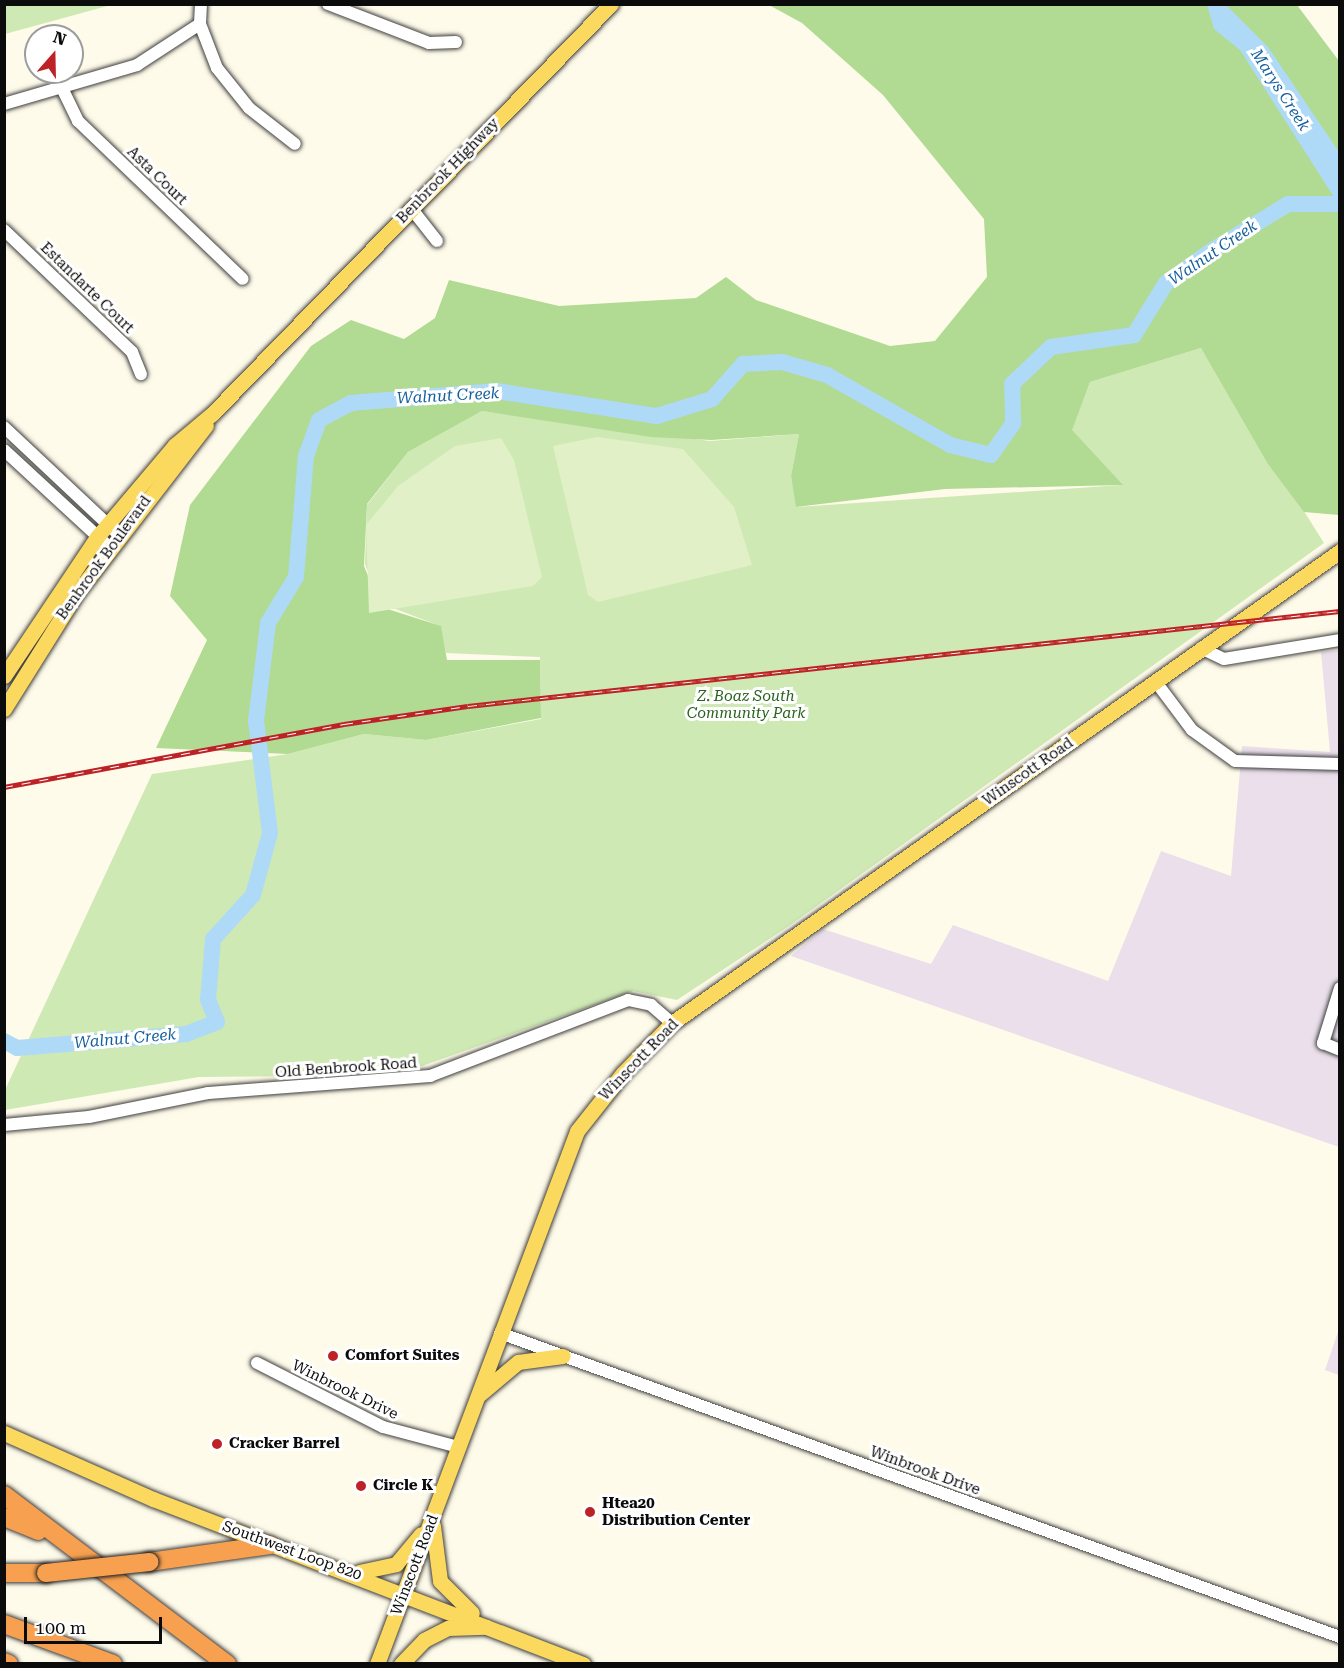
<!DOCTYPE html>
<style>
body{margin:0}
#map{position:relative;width:1344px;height:1668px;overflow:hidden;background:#fffbea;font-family:"Roboto Serif",serif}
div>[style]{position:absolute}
.industrial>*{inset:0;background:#eadfeb}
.green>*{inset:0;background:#cee9b4}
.forest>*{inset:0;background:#b1da93}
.pitch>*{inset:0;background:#e1f0c6}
.water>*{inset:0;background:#aedaf7}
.river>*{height:16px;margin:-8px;padding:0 8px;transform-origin:8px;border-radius:8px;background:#aedaf7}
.roads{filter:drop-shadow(0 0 2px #3e3e3e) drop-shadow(0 0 2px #3e3e3e)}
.minor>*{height:12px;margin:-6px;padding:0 6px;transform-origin:6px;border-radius:6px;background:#fff}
.major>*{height:15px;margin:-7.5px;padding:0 7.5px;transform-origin:7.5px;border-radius:7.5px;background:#fbd85e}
.highway>*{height:18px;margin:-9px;padding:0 9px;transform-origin:9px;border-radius:9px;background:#f7a050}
.rail>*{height:5px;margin-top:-2.5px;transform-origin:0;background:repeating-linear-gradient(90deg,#fff 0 9px,#bd2226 0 18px);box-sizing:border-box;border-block:2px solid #bd2226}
.bridges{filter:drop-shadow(0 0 2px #1c1c1c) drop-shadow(0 0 2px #1c1c1c)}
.highway-bridge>*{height:18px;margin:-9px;padding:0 9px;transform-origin:9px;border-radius:9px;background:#f7a050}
.dots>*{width:16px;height:16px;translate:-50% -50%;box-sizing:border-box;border:3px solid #fff;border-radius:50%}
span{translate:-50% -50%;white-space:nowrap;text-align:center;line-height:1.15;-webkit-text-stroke:6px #fff;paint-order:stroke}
.street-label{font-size:15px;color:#0b0b0b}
.park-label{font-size:15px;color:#29631c;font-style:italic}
.poi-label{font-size:15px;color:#0b0b0b;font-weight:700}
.left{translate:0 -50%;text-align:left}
.water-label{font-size:16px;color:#145f9e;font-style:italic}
.frame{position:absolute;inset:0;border:6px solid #0b0b0b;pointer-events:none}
.north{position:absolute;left:24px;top:24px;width:60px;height:60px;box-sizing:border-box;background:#fff;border:2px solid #9d9d9d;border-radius:50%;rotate:20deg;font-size:16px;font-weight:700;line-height:24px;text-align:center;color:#0b0b0b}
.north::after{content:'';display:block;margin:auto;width:21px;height:27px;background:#bd2226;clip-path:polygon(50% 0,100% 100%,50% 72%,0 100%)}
.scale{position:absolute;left:24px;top:1617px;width:138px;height:27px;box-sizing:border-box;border:3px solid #0b0b0b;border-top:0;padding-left:8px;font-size:18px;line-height:21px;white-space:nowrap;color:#0b0b0b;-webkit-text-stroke:4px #fff;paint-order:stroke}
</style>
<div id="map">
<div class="industrial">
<i style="clip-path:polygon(1339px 650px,1339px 1147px,791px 956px,823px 929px,931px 964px,953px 925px,1108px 981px,1161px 851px,1231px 876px,1242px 746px,1330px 752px,1321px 652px)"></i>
<i style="clip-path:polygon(1339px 1329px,1339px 1375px,1325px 1370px)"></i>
</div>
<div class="green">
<i style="clip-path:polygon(5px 4px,111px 4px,111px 5px,5px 34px)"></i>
<i style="clip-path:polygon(1201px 348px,1324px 543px,789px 926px,677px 1000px,633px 991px,422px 1066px,332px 1076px,199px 1077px,5px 1110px,5px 1090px,152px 774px,288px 754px,364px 734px,426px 740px,541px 719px,540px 657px,446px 653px,440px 626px,380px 603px,365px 564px,367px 505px,408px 452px,482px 411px,710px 441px,799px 434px,791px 476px,797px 507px,1122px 485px,1071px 430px,1090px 382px)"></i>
</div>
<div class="forest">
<i style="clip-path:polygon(769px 5px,1297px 5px,1339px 61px,1339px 515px,1304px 512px,1268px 464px,1201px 348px,1090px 382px,1072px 430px,1123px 485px,945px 489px,796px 507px,791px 476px,799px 434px,711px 440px,651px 437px,482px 411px,408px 452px,367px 504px,364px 566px,381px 607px,441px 626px,447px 660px,540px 660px,541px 718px,426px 740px,364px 734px,288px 754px,156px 748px,207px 640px,170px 596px,190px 505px,311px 346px,351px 320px,404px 339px,435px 318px,449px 280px,559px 306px,696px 298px,726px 277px,756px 300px,890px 346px,935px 341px,987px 277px,984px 219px,883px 95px,802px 23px)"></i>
</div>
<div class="pitch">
<i style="clip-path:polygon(597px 437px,683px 449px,734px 507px,752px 565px,598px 602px,588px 595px,553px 446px)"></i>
<i style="clip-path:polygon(501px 438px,514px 460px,542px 577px,533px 586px,369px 613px,366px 525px,398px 486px,455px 446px)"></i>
</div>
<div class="water">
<i style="clip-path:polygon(1207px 5px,1226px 5px,1268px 47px,1339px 152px,1339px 205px,1240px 50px,1214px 29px)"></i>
</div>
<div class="river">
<i style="left:4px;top:1041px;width:15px;rotate:28deg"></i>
<i style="left:17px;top:1048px;width:170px;rotate:-4.7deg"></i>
<i style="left:186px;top:1034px;width:33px;rotate:-21deg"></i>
<i style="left:217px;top:1022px;width:24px;rotate:-112deg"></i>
<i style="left:208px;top:1000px;width:61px;rotate:-85.3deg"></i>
<i style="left:213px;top:939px;width:59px;rotate:-47.7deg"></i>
<i style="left:253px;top:895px;width:64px;rotate:-74.7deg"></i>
<i style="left:270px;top:833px;width:113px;rotate:-97.1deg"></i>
<i style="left:256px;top:721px;width:99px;rotate:-83deg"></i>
<i style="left:268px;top:623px;width:54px;rotate:-58.7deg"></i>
<i style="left:296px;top:577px;width:121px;rotate:-85.3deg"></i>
<i style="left:306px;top:456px;width:38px;rotate:-70deg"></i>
<i style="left:319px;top:420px;width:36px;rotate:-28deg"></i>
<i style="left:351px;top:403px;width:146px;rotate:-4.7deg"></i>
<i style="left:497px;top:391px;width:162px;rotate:8.9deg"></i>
<i style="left:657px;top:416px;width:58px;rotate:-17.2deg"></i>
<i style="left:712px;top:399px;width:47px;rotate:-48.5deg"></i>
<i style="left:743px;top:364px;width:39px;rotate:-3deg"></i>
<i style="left:782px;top:362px;width:47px;rotate:16.1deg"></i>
<i style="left:827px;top:375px;width:142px;rotate:29.6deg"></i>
<i style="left:950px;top:445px;width:42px;rotate:13.7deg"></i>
<i style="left:991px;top:455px;width:39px;rotate:-55deg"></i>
<i style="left:1013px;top:423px;width:39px;rotate:-91deg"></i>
<i style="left:1012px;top:384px;width:54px;rotate:-43.5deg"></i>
<i style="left:1051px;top:347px;width:84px;rotate:-8.2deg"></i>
<i style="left:1134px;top:335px;width:61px;rotate:-58.4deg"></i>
<i style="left:1166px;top:283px;width:55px;rotate:-35.4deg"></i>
<i style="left:1211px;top:251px;width:90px;rotate:-31.4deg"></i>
<i style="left:1288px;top:204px;width:52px"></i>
</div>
<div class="roads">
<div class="minor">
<i style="left:201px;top:4px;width:20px;rotate:93deg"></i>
<i style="left:200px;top:24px;width:47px;rotate:68.9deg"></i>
<i style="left:217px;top:68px;width:51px;rotate:51.3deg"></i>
<i style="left:249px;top:108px;width:58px;rotate:38deg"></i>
<i style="left:328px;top:4px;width:108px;rotate:21.1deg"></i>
<i style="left:429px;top:43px;width:27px;rotate:-2deg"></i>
<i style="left:61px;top:86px;width:39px;rotate:64deg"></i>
<i style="left:78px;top:121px;width:228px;rotate:43.8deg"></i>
<i style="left:4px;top:104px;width:139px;rotate:-16.3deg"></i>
<i style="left:137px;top:65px;width:75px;rotate:-33.1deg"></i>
<i style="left:411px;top:208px;width:42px;rotate:51.8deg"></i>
<i style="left:4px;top:230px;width:177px;rotate:43.6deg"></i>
<i style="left:132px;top:352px;width:24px;rotate:68deg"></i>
<i style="left:4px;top:427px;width:158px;rotate:43.2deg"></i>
<i style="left:4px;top:450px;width:143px;rotate:42.7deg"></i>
<i style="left:1201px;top:648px;width:25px;rotate:26deg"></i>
<i style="left:1224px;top:659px;width:118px;rotate:-9.3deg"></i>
<i style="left:1156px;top:682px;width:60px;rotate:53.1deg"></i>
<i style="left:1192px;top:730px;width:53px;rotate:35.8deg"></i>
<i style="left:1235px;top:761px;width:105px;rotate:1.6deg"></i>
<i style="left:1340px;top:988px;width:58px;rotate:107.2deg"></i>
<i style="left:1323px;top:1043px;width:18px;rotate:22deg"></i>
<i style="left:4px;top:1125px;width:85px;rotate:-5.4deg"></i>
<i style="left:89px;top:1117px;width:121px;rotate:-11.4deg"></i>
<i style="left:208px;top:1093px;width:223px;rotate:-4.4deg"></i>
<i style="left:430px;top:1076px;width:212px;rotate:-21deg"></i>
<i style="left:628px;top:1000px;width:24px;rotate:12deg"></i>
<i style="left:651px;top:1005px;width:28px;rotate:41deg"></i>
<i style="left:500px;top:1333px;width:893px;rotate:19.9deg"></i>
<i style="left:257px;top:1363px;width:141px;rotate:26.9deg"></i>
<i style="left:383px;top:1427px;width:78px;rotate:14.9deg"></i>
</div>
<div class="major">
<i style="left:4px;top:676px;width:167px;rotate:-56.2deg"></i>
<i style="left:97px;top:537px;width:121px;rotate:-49.7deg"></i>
<i style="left:175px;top:445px;width:48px;rotate:-40deg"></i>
<i style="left:212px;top:414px;width:572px;rotate:-45.78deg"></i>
<i style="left:4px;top:709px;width:136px;rotate:-57.9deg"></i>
<i style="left:76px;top:594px;width:213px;rotate:-52.4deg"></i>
<i style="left:480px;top:1394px;width:50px;rotate:-40.1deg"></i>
<i style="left:518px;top:1362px;width:45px;rotate:-7.6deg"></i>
<i style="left:4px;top:1433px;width:163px;rotate:23.9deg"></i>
<i style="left:153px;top:1499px;width:461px;rotate:21deg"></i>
<i style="left:433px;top:1526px;width:55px;rotate:82.7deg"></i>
<i style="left:440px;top:1581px;width:45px;rotate:45deg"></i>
<i style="left:359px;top:1572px;width:38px;rotate:-12deg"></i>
<i style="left:396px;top:1564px;width:39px;rotate:-50deg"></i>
<i style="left:377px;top:1664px;width:569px;rotate:-69.43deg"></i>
<i style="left:577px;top:1131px;width:74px;rotate:-51.6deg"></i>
<i style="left:623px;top:1073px;width:70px;rotate:-45.6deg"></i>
<i style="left:672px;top:1023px;width:818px;rotate:-35.24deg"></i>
<i style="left:401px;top:1664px;width:33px;rotate:-46deg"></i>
<i style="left:424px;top:1640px;width:27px;rotate:-27deg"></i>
<i style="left:448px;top:1628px;width:38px;rotate:-2deg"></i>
</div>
<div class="highway">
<i style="left:4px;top:1495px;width:280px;rotate:37.2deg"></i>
<i style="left:4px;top:1517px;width:37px;rotate:22deg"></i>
<i style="left:149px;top:1562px;width:122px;rotate:-8deg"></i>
<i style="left:4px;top:1573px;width:42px"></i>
<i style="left:4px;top:1624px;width:116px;rotate:20.2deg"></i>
<i style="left:4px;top:1662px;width:5px;rotate:22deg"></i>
</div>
</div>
<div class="rail">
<i style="left:4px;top:787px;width:346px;rotate:-10.5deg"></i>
<i style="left:344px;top:724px;width:125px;rotate:-8.3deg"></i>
<i style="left:468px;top:706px;width:877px;rotate:-6.22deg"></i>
</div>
<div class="bridges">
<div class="highway-bridge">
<i style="left:46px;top:1573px;width:104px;rotate:-6.1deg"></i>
</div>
</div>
<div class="dots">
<i style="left:333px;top:1356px;background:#bd2226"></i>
<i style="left:217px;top:1444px;background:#bd2226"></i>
<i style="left:361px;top:1486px;background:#bd2226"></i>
<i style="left:590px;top:1512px;background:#bd2226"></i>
</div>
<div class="street-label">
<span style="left:448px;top:171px;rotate:-46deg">Benbrook Highway</span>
<span style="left:157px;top:176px;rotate:44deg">Asta Court</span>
<span style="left:87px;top:288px;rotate:44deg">Estandarte Court</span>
<span style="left:104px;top:558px;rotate:-54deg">Benbrook Boulevard</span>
<span style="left:1028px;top:772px;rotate:-35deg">Winscott Road</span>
<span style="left:639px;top:1060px;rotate:-46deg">Winscott Road</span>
<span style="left:346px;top:1068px;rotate:-4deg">Old Benbrook Road</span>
<span style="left:345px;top:1390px;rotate:26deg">Winbrook Drive</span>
<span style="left:925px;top:1471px;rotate:20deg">Winbrook Drive</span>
<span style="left:292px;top:1551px;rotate:20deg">Southwest Loop 820</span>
<span style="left:415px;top:1565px;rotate:-69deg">Winscott Road</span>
</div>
<div class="park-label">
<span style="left:746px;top:705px">Z. Boaz South<br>Community Park</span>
</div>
<div class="poi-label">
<span class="left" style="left:345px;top:1356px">Comfort Suites</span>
<span class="left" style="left:229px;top:1444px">Cracker Barrel</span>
<span class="left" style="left:373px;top:1486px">Circle K</span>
<span class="left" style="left:602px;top:1512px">Htea20<br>Distribution Center</span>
</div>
<div class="water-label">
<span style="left:1280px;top:90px;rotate:57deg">Marys Creek</span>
<span style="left:1213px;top:253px;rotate:-34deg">Walnut Creek</span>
<span style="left:448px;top:396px;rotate:-3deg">Walnut Creek</span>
<span style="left:125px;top:1039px;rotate:-5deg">Walnut Creek</span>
</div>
<div class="frame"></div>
<div class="north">N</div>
<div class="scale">100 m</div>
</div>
